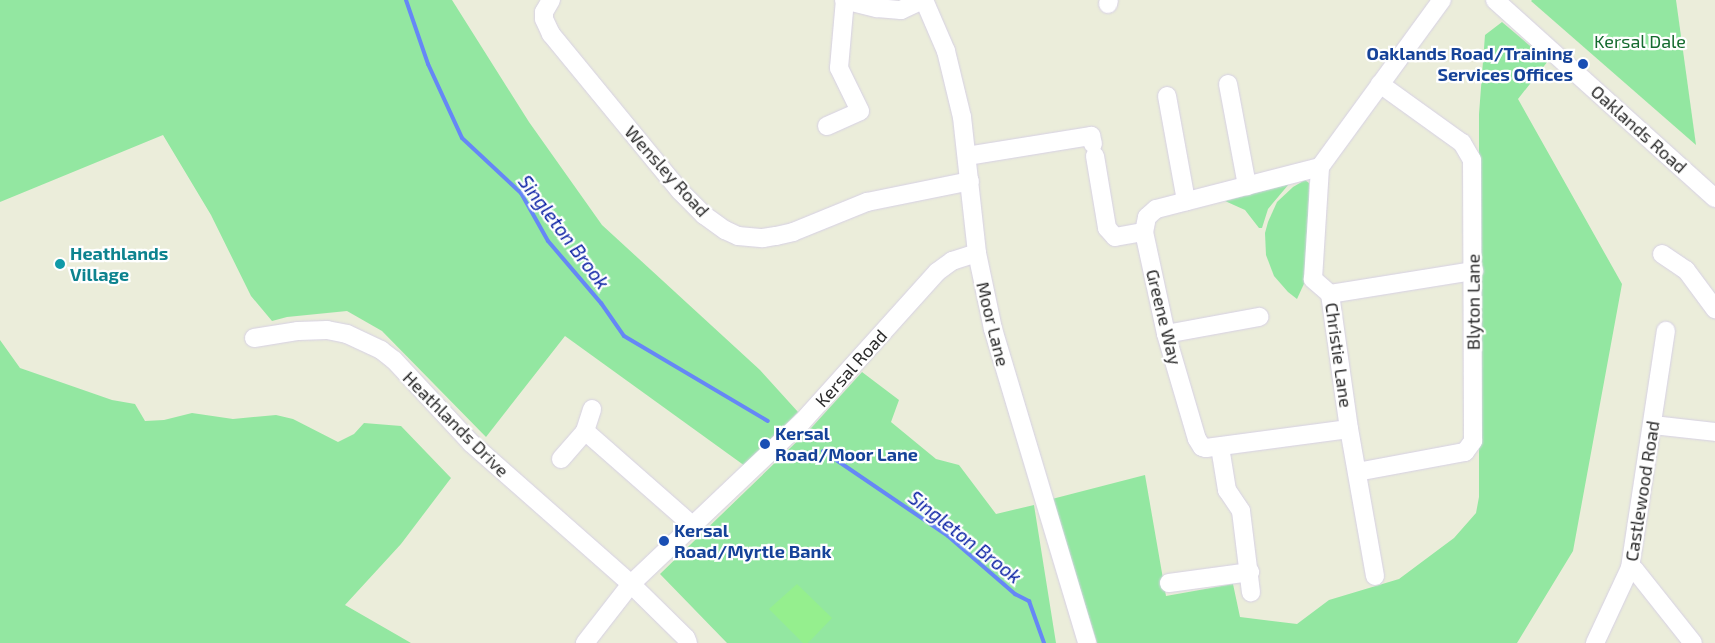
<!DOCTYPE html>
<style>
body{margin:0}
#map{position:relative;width:1715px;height:643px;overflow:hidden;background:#ebedda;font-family:"Exo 2",sans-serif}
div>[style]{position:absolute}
.green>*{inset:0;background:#93e7a1}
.pitch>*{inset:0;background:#95ef8e}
.stream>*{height:4px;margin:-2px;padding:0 2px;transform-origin:2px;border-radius:2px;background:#6687f6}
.roads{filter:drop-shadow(0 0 1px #d6d0e4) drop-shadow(0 0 1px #d6d0e4)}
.minor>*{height:18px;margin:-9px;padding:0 9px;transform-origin:9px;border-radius:9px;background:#fff}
.dots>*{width:14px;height:14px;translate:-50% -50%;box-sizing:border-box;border:2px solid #fff;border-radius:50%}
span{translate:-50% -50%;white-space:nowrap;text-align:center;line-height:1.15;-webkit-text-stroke:4.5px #fff;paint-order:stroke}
.park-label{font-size:18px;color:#156b2f}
.transit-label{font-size:18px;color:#164399;font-weight:700}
.right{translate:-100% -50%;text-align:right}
.left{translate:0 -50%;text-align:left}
.street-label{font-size:18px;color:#2a2a2a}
.culture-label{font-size:18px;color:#0d838f;font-weight:700}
.water-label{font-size:19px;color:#051ca2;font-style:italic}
</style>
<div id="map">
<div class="green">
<i style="clip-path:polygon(0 0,452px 0,529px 122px,602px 225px,760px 370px,798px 412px,745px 466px,565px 336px,486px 437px,382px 331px,347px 311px,287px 317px,272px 321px,251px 296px,211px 215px,163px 135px,0 202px)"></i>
<i style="clip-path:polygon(1532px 0,1676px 0,1696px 145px,1531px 1px)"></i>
<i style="clip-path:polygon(1502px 22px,1548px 61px,1518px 99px,1622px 284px,1573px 551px,1517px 643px,1097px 643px,1052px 499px,1145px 475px,1166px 596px,1233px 584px,1240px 617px,1297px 624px,1329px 600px,1399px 579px,1454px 538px,1476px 513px,1479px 497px,1479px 114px,1485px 35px)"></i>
<i style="clip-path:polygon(1305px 180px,1309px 183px,1308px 275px,1297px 299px,1288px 292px,1274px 276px,1266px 255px,1265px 233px,1268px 222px,1277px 202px,1293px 187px)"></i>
<i style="clip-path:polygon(1289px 184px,1268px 209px,1262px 228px,1259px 228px,1245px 210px,1225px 201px)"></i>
<i style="clip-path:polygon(0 340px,20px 368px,112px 400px,135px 404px,145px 421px,164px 420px,192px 413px,233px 419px,276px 415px,293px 419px,338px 442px,354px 434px,364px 423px,401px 426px,451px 478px,401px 544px,345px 605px,411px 643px,0 643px)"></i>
<i style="clip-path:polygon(862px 372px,899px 400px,891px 422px,936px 459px,959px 465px,996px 514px,1034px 505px,1056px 643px,727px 643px,660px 574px,812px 427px)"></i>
</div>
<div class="pitch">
<i style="clip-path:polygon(797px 584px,832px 618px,808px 643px,803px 643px,769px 609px)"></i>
</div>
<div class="stream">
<i style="left:406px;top:0;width:68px;rotate:71deg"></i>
<i style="left:428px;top:64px;width:81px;rotate:65.3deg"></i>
<i style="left:462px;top:138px;width:81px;rotate:43deg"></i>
<i style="left:521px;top:193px;width:55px;rotate:60.6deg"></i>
<i style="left:548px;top:241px;width:82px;rotate:49.5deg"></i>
<i style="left:601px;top:303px;width:40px;rotate:55.1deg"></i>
<i style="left:624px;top:336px;width:167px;rotate:30.6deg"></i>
<i style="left:823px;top:451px;width:151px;rotate:34.2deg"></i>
<i style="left:948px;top:536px;width:89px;rotate:40.9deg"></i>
<i style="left:1015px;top:594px;width:16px;rotate:27deg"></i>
<i style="left:1029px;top:601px;width:45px;rotate:70.3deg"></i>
</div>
<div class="roads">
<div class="minor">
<i style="left:551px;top:0;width:14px;rotate:120deg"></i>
<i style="left:544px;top:12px;width:7px;rotate:90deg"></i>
<i style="left:544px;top:19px;width:17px;rotate:65deg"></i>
<i style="left:551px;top:34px;width:203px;rotate:50.6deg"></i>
<i style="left:680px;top:191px;width:34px;rotate:45deg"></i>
<i style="left:704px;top:215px;width:26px;rotate:36deg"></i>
<i style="left:725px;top:230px;width:14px;rotate:25deg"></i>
<i style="left:738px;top:236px;width:25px;rotate:5deg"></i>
<i style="left:763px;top:238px;width:13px;rotate:-9deg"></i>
<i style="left:776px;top:236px;width:17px;rotate:-13deg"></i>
<i style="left:793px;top:232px;width:80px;rotate:-22.1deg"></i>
<i style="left:867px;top:202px;width:105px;rotate:-11.5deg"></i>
<i style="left:844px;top:0;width:34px;rotate:14deg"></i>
<i style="left:877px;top:8px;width:24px;rotate:5deg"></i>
<i style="left:901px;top:10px;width:23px;rotate:-25deg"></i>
<i style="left:924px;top:0;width:56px;rotate:66.7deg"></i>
<i style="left:946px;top:51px;width:68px;rotate:76.4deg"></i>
<i style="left:962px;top:117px;width:137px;rotate:83.7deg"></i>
<i style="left:977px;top:253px;width:78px;rotate:78.1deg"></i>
<i style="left:993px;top:329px;width:328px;rotate:73.3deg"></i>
<i style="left:1495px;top:0;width:296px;rotate:42deg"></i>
<i style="left:1108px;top:4px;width:4px;rotate:-76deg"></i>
<i style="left:1228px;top:84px;width:104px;rotate:79.4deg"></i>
<i style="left:1167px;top:96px;width:107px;rotate:79.7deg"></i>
<i style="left:827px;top:126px;width:36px;rotate:-24deg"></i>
<i style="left:860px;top:111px;width:48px;rotate:-116deg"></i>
<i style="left:839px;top:68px;width:68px;rotate:-85deg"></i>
<i style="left:967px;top:156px;width:126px;rotate:-9.2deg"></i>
<i style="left:1091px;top:136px;width:8px;rotate:76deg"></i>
<i style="left:1095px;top:156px;width:73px;rotate:80.5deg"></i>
<i style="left:1107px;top:228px;width:12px;rotate:48deg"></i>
<i style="left:1115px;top:237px;width:29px;rotate:-10deg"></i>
<i style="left:1320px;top:167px;width:169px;rotate:165.6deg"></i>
<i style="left:1156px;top:209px;width:12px;rotate:138deg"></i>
<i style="left:1147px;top:217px;width:15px;rotate:101deg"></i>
<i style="left:1144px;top:232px;width:104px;rotate:77.8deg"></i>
<i style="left:1166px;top:334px;width:109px;rotate:73.6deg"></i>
<i style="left:1197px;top:439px;width:9px;rotate:58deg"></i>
<i style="left:1202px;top:447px;width:4px;rotate:14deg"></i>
<i style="left:1206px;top:448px;width:144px;rotate:-7.6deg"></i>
<i style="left:1662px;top:254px;width:29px;rotate:34deg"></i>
<i style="left:1686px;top:270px;width:49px;rotate:53.4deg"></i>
<i style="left:1330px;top:294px;width:146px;rotate:-9.1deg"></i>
<i style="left:1166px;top:334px;width:95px;rotate:-10.4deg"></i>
<i style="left:254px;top:338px;width:45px;rotate:-9deg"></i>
<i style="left:298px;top:331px;width:29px;rotate:-2deg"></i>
<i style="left:327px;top:330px;width:20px;rotate:11deg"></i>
<i style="left:347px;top:334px;width:38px;rotate:25deg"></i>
<i style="left:381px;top:350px;width:16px;rotate:38deg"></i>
<i style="left:394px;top:360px;width:113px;rotate:47.1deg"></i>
<i style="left:471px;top:443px;width:213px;rotate:41.4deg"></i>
<i style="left:631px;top:584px;width:77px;rotate:44.5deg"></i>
<i style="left:686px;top:638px;width:5px;rotate:68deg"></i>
<i style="left:1653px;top:425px;width:62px;rotate:6.4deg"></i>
<i style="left:585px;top:431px;width:23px;rotate:-72deg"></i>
<i style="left:1220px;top:447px;width:44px;rotate:80.8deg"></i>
<i style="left:1227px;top:490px;width:25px;rotate:56deg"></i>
<i style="left:1241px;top:511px;width:82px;rotate:83deg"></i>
<i style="left:561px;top:459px;width:37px;rotate:-49deg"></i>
<i style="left:585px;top:431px;width:144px;rotate:41.3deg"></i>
<i style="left:1357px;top:472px;width:110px;rotate:-10.5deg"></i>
<i style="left:1465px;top:452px;width:14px;rotate:-54deg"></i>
<i style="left:1473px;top:441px;width:281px;rotate:-90.2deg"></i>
<i style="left:1472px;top:160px;width:20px;rotate:-120deg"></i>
<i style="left:1462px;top:143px;width:101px;rotate:-144.3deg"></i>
<i style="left:1630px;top:568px;width:5px;rotate:22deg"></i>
<i style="left:1635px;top:570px;width:93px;rotate:51.5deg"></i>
<i style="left:1375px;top:576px;width:149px;rotate:-100deg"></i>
<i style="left:1349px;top:429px;width:136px;rotate:-98deg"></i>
<i style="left:1330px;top:294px;width:23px;rotate:-139deg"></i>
<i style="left:1313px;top:279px;width:112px;rotate:-86.4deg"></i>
<i style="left:1320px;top:167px;width:207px;rotate:-53.9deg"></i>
<i style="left:1169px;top:583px;width:82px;rotate:-7.7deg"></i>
<i style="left:585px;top:643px;width:75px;rotate:-52.1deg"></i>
<i style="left:631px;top:584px;width:236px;rotate:-43.5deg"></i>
<i style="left:802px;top:422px;width:202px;rotate:-48deg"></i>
<i style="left:937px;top:272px;width:19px;rotate:-36deg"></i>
<i style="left:952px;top:261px;width:26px;rotate:-18deg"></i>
<i style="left:1595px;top:643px;width:83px;rotate:-65deg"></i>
<i style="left:1630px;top:568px;width:240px;rotate:-81.4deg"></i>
</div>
</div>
<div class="dots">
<i style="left:1583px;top:64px;background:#1a4fb4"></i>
<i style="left:60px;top:264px;background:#0f9aa8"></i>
<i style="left:765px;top:444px;background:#1a4fb4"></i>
<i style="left:664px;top:541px;background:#1a4fb4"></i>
</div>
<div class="park-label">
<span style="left:1640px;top:41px">Kersal Dale</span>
</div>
<div class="transit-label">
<span class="right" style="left:1573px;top:64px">Oaklands Road/Training<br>Services Offices</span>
<span class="left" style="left:775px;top:444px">Kersal<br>Road/Moor Lane</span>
<span class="left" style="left:674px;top:541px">Kersal<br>Road/Myrtle Bank</span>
</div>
<div class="street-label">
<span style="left:1639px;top:129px;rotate:42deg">Oaklands Road</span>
<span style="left:667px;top:171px;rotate:48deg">Wensley Road</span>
<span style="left:1473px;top:302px;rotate:-90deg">Blyton Lane</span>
<span style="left:1164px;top:317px;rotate:76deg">Greene Way</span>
<span style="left:993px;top:324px;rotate:76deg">Moor Lane</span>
<span style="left:1339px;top:355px;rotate:82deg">Christie Lane</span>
<span style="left:851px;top:368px;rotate:-48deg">Kersal Road</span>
<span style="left:456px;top:424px;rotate:45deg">Heathlands Drive</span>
<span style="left:1642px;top:491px;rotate:-81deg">Castlewood Road</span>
</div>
<div class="culture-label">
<span class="left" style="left:70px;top:264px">Heathlands<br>Village</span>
</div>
<div class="water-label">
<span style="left:564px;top:232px;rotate:53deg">Singleton Brook</span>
<span style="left:965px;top:537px;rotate:38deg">Singleton Brook</span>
</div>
</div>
